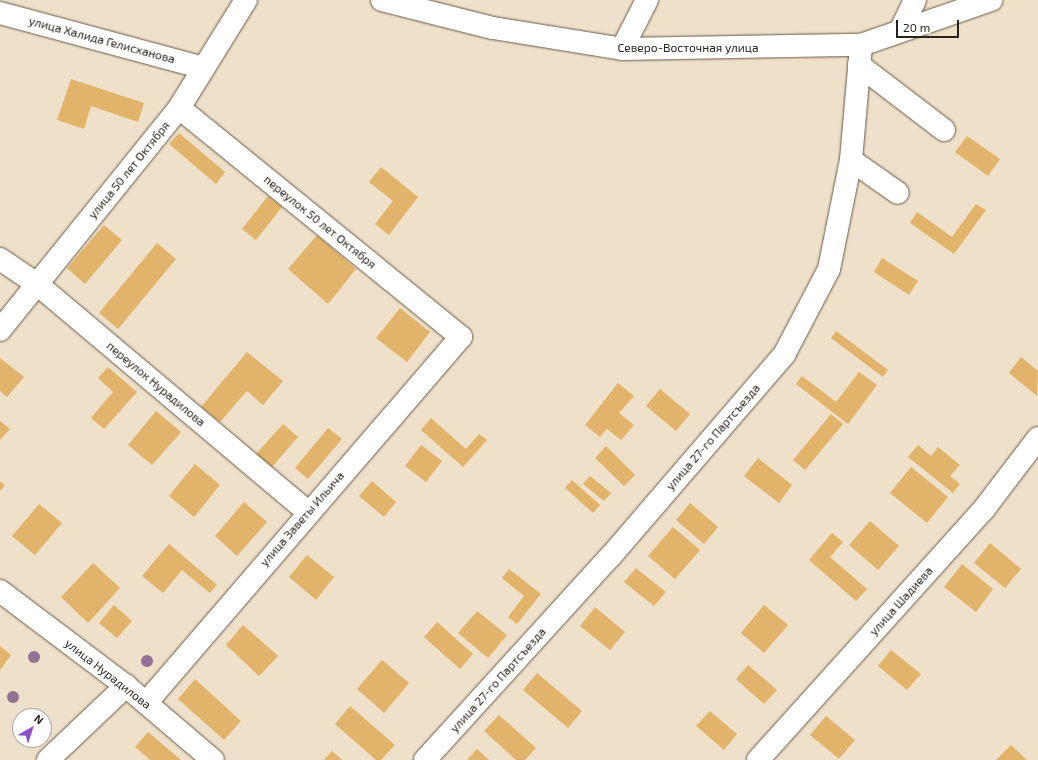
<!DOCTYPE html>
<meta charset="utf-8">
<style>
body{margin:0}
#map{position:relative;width:1038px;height:760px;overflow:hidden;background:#efe0ca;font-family:"Exo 2",sans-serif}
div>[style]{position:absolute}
.building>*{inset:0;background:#e2b36b}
.roads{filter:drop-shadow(0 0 1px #675a47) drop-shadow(0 0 1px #675a47)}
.minor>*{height:22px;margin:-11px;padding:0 11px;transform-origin:11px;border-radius:11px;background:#fff}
.trees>*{width:12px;height:12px;margin:-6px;border-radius:50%;background:#927396}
span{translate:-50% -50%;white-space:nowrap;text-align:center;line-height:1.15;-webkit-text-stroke:3px #fff;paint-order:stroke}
.street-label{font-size:12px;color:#28221a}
.north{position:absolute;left:12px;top:708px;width:40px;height:40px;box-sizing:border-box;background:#fff;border:1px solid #a9a7a3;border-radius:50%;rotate:39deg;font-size:11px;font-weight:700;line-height:16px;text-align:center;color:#28221a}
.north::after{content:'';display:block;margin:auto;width:14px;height:18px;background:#8d52c9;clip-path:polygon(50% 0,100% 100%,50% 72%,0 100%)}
.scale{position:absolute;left:896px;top:20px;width:63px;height:18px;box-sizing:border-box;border:2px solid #28221a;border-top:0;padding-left:5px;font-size:12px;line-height:14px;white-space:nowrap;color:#28221a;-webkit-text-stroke:3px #fff;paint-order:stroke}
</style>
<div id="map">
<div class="building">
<i style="clip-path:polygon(71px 79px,144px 103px,138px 122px,91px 106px,84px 129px,57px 120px)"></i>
<i style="clip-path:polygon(179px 133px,225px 172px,216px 184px,169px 144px)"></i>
<i style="clip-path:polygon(967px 136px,1000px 159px,988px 176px,955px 152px)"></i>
<i style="clip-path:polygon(381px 167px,418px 197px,389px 235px,375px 224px,393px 201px,369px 182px)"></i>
<i style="clip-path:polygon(268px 196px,282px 207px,256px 240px,242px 229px)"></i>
<i style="clip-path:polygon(976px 204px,986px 210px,954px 254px,910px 223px,917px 212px,952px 237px)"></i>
<i style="clip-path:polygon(104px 225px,122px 240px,85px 284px,67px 268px)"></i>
<i style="clip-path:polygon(317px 235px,356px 269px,328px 304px,288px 269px)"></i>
<i style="clip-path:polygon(157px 243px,176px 259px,118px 329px,99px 313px)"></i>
<i style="clip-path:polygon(882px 258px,918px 281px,909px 295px,874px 272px)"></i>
<i style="clip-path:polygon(400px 308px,430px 332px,407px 362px,376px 338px)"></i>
<i style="clip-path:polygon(836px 331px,888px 370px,883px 377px,831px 338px)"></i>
<i style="clip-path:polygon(247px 352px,283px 381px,263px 405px,247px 391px,220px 422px,201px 407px)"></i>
<i style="clip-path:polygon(1021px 357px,1038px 371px,1037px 396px,1009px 373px)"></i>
<i style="clip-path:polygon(0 358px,24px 377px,7px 397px,0 391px)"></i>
<i style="clip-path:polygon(108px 367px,137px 392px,104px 429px,91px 418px,113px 392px,98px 378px)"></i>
<i style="clip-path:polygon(859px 372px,877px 385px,848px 424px,796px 384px,802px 376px,836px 402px)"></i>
<i style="clip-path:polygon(618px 383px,634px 396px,619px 413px,634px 425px,621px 440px,607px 429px,600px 437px,585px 425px)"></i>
<i style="clip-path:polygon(660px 389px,690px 414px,676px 431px,646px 406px)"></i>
<i style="clip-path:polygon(156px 411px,181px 432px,152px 465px,128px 445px)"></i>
<i style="clip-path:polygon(831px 414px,843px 424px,805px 470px,793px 460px)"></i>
<i style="clip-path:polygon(431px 418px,466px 449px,479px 434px,487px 440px,463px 467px,421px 430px)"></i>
<i style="clip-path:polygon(0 421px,10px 429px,0 440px)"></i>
<i style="clip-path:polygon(283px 424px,298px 437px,271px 468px,256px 454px)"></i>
<i style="clip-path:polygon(328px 428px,342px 439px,308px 479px,295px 468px)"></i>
<i style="clip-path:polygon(421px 445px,442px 461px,426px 482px,405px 466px)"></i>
<i style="clip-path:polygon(918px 445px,931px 456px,938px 447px,960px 465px,950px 476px,960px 484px,953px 493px,908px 457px)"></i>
<i style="clip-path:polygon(606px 446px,635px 475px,624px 486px,595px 458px)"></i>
<i style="clip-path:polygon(758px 458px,792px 485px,779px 503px,744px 476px)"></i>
<i style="clip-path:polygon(195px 464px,220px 485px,194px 517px,169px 496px)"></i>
<i style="clip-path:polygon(911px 467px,948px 497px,927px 523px,890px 493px)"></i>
<i style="clip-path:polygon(590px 476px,611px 493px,604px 501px,583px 484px)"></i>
<i style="clip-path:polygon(572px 480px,600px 505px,593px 513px,565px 488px)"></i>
<i style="clip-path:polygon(0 481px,5px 485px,0 491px)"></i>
<i style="clip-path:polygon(372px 481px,396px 502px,384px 517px,359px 496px)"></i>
<i style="clip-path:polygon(244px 502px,267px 522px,237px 556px,215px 536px)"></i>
<i style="clip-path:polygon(690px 503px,718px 527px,704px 544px,676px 520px)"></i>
<i style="clip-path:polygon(39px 504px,62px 523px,35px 555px,12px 536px)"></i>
<i style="clip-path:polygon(870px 521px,899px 546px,878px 570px,849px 545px)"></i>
<i style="clip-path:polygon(673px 527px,700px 550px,675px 579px,648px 556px)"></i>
<i style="clip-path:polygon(832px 533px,843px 542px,830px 557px,867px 589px,856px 601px,809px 560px)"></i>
<i style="clip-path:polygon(990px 543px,1021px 569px,1005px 588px,974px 563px)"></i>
<i style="clip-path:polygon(169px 544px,217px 585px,210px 593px,182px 570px,163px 593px,142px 576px)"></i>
<i style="clip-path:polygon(307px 555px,334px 577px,316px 600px,289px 577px)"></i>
<i style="clip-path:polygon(93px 563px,120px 588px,88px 623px,61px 597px)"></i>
<i style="clip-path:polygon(962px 564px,993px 589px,976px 612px,944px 587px)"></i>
<i style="clip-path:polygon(636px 568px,666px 592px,654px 606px,624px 582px)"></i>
<i style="clip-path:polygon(509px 569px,541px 594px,517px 624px,508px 617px,524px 596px,502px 578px)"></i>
<i style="clip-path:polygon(114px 605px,132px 621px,117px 638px,99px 623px)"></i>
<i style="clip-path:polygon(764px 605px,788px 625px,764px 653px,741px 633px)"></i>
<i style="clip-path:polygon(595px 607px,625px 632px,610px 650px,580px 626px)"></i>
<i style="clip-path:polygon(477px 611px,507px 635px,488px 658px,458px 633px)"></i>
<i style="clip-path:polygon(437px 622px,473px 654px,460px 669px,424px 637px)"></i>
<i style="clip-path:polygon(243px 625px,278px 656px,259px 676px,226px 645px)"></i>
<i style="clip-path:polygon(0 646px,11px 655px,0 670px)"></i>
<i style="clip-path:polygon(891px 650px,921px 674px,907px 690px,878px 666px)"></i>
<i style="clip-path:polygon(382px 660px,409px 683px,384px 713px,357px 689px)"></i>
<i style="clip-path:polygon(748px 665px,777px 690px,764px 704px,736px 679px)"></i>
<i style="clip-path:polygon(537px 673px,582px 711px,568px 728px,523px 690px)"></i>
<i style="clip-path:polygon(195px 679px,241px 721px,224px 740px,178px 699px)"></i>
<i style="clip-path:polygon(350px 706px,395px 745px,381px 760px,376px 760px,335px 724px)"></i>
<i style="clip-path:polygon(710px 711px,737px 734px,724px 750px,696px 726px)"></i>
<i style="clip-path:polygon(499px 715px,536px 748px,525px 760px,516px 760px,484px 731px)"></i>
<i style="clip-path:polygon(826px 716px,855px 740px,839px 759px,810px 735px)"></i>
<i style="clip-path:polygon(148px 732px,181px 760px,150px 760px,135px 747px)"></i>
<i style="clip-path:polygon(1011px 745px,1027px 760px,996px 760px)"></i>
<i style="clip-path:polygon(477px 749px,489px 760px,467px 760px)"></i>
<i style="clip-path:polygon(332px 751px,342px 760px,324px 760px)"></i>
</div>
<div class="roads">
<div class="minor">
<i style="left:382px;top:0;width:114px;rotate:14.2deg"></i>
<i style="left:493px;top:28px;width:131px;rotate:9.2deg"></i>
<i style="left:622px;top:49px;width:239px;rotate:-1deg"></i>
<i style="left:861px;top:45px;width:138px;rotate:-19.1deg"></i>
<i style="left:0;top:13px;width:211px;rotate:15.1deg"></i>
<i style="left:900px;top:31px;width:34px;rotate:-64deg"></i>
<i style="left:622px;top:49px;width:55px;rotate:-63deg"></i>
<i style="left:859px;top:65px;width:107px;rotate:37.4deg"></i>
<i style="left:851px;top:160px;width:57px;rotate:35.1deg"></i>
<i style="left:0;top:259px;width:45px;rotate:34deg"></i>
<i style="left:37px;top:284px;width:354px;rotate:40.1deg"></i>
<i style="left:0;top:330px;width:285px;rotate:-51.1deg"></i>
<i style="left:179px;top:108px;width:127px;rotate:-58.2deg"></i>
<i style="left:0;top:591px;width:158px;rotate:37deg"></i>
<i style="left:126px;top:686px;width:114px;rotate:40.4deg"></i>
<i style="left:146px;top:703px;width:483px;rotate:-49.3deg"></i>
<i style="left:461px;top:337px;width:363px;rotate:-140.9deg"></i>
<i style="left:48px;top:760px;width:108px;rotate:-43.5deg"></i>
<i style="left:425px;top:760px;width:275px;rotate:-47.7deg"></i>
<i style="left:610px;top:557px;width:267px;rotate:-49.3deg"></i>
<i style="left:784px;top:355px;width:97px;rotate:-62.4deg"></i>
<i style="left:829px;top:269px;width:111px;rotate:-78.6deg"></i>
<i style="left:851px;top:160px;width:115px;rotate:-85deg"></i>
<i style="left:758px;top:760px;width:338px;rotate:-48deg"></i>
<i style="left:984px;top:509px;width:89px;rotate:-52.7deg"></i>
</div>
</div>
<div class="trees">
<i style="left:34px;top:657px"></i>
<i style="left:147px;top:661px"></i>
<i style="left:13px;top:697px"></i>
</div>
<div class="street-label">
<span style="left:102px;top:40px;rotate:15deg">улица Халида Гелисханова</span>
<span style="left:688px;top:48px">Северо-Восточная улица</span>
<span style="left:129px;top:170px;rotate:-51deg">улица 50 лет Октября</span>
<span style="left:320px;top:222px;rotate:39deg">переулок 50 лет Октября</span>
<span style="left:156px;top:384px;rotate:40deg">переулок Нурадилова</span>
<span style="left:713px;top:437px;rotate:-49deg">улица 27-го Партсъезда</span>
<span style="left:302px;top:519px;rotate:-49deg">улица Заветы Ильича</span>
<span style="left:901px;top:601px;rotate:-48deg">улица Шадиева</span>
<span style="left:108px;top:674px;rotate:38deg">улица Нурадилова</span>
<span style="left:498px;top:680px;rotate:-48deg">улица 27-го Партсъезда</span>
</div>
<div class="north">N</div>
<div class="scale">20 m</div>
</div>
